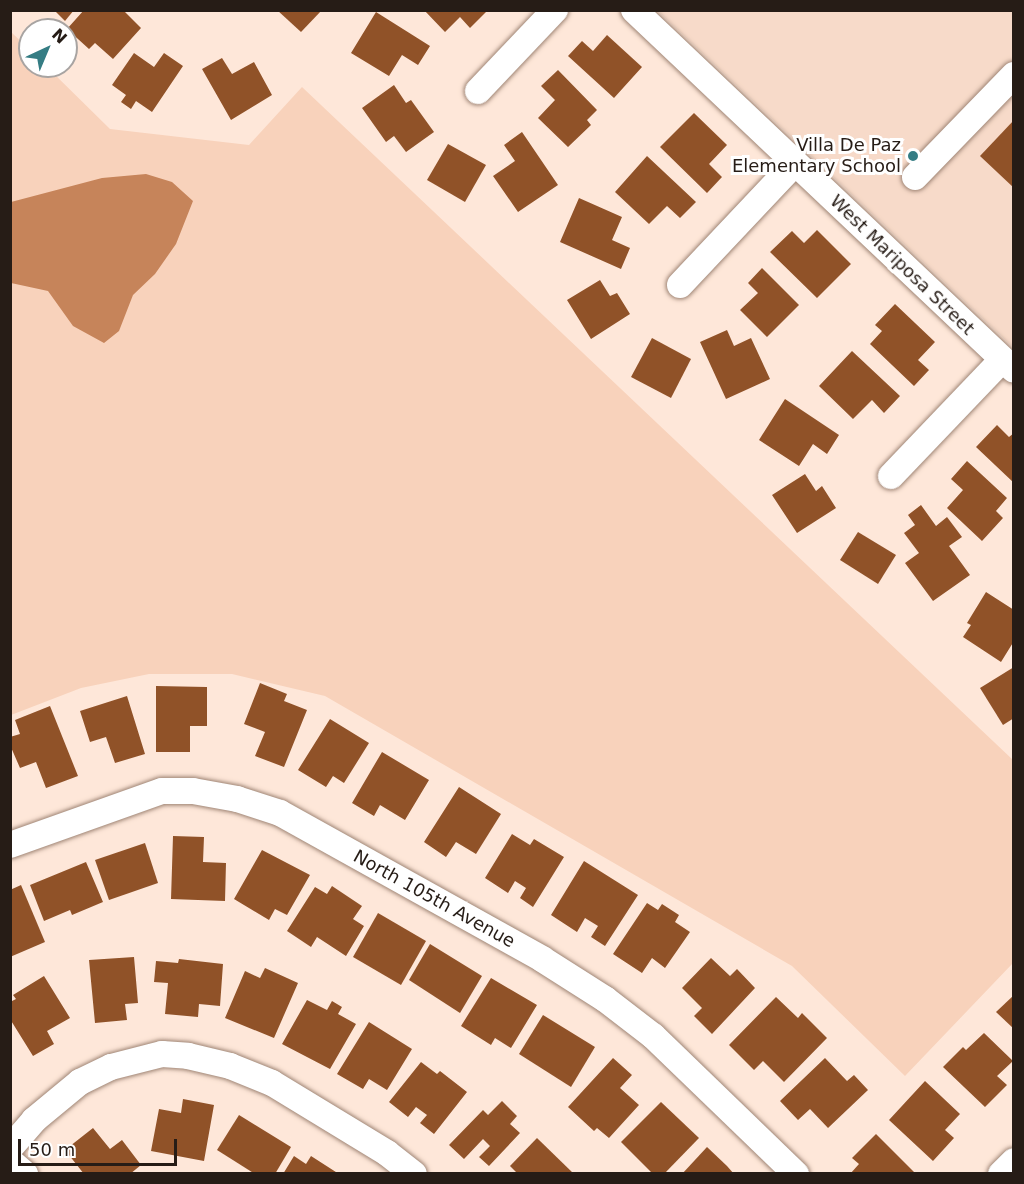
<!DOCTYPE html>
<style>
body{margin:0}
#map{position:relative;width:1024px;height:1184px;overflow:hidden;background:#fee7d9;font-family:"DejaVu Sans",sans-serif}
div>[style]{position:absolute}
.built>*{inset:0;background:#f7dac9}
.green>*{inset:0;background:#f8d2bb}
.water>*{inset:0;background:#c6845a}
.building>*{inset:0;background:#905228}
.roads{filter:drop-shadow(0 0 2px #9f8575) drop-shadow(0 0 2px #9f8575)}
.minor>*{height:26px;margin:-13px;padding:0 13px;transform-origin:13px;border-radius:13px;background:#fff}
.dots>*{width:16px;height:16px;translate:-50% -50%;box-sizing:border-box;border:3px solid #fff;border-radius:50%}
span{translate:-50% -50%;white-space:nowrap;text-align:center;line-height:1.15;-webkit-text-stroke:6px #fff;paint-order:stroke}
.poi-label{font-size:18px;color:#261c16}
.right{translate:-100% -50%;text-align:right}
.street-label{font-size:18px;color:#261c16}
.frame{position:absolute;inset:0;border:12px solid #261c16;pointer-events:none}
.north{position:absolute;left:18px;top:18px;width:60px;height:60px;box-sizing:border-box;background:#fff;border:2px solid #a8a4a2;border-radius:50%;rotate:44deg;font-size:16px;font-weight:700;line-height:24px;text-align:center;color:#261c16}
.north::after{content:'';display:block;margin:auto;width:21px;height:27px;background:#357d84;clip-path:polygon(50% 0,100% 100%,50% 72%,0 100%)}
.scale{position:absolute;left:18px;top:1139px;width:159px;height:27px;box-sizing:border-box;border:3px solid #261c16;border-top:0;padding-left:8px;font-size:18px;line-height:21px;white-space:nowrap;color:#261c16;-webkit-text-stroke:4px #fff;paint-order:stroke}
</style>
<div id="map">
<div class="built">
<i style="clip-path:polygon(658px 11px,1013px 11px,1013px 347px,842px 185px)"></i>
</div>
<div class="green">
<i style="clip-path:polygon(10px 31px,30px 50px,30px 66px,46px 66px,110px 129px,249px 145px,302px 87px,1013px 760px,1013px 963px,905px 1076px,792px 966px,325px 696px,232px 674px,149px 674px,81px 688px,11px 715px)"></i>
</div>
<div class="water">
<i style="clip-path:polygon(146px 174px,172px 182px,193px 201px,176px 244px,155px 274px,133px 295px,119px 331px,104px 343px,73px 326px,48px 291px,11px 283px,11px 202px,102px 178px)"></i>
</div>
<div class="building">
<i style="clip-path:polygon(54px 10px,74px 10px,65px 21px)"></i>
<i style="clip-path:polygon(84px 10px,123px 10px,141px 28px,113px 59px,95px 43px,89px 49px,67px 29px)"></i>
<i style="clip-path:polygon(277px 10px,322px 10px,301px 32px)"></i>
<i style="clip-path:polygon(424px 10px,488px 10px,470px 28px,460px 17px,445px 32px)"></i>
<i style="clip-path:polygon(376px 12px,430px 46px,418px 65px,402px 55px,389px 76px,351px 53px)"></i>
<i style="clip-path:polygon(607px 35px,642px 67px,614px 98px,568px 56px,582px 41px,593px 51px)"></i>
<i style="clip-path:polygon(134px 53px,154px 67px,164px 53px,183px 66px,152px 112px,136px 101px,131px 109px,121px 102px,126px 95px,112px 85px)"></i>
<i style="clip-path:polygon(222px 58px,232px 74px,254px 62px,272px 95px,231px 120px,202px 69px)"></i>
<i style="clip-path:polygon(558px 70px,597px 110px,587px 120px,591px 125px,568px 147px,538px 118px,555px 100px,541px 86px)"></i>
<i style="clip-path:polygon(394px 85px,406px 103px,411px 100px,434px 132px,406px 152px,394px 136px,386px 142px,362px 108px)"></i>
<i style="clip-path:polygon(694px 113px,727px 145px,709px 164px,722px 177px,707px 193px,660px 147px)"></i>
<i style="clip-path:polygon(1014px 120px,1014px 188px,980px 156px)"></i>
<i style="clip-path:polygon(522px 132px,558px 185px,518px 212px,493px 176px,515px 161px,504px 145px)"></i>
<i style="clip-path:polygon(448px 144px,486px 165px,465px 202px,427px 180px)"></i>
<i style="clip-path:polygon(647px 156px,696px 202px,680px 218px,667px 206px,649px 224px,615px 192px)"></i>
<i style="clip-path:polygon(579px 198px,622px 217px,612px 240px,630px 248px,621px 269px,560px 242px)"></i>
<i style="clip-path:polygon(817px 230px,851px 264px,817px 298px,770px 252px,792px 231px,804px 243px)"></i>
<i style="clip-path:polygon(762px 268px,799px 305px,767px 337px,740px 310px,758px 293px,748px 283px)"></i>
<i style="clip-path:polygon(600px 280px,610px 296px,617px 293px,630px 314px,591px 339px,567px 300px)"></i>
<i style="clip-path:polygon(895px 304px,935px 342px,918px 360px,929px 370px,914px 386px,870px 344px,882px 331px,875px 325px)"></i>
<i style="clip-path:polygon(727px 330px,734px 346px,751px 338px,770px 379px,726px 399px,700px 342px)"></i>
<i style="clip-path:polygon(652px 338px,691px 359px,671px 398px,631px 377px)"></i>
<i style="clip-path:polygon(852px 351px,900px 396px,884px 413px,872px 400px,853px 419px,819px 386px)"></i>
<i style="clip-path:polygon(785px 399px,839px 435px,827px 454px,813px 444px,799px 466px,759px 440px)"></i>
<i style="clip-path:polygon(997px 425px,1009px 437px,1014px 433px,1014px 483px,976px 447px)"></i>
<i style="clip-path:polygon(967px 461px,1007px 498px,996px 511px,1003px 518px,982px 541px,947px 508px,963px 490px,951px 479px)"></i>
<i style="clip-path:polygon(805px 474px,816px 491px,822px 486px,836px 508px,797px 533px,772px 495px)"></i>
<i style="clip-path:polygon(921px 505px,936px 526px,947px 517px,962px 537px,949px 546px,970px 575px,933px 601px,905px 563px,919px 553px,904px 533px,915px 525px,908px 515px)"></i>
<i style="clip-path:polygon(858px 532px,896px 555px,878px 584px,840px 560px)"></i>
<i style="clip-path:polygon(986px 592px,1014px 610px,1014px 641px,1001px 662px,963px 637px,971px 625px,967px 623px)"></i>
<i style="clip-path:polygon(1014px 667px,1014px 718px,1003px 725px,980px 688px)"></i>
<i style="clip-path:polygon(260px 683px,287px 694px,284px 701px,307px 710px,284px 767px,255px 756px,265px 732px,244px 724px)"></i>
<i style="clip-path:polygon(156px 686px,207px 687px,207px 726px,190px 726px,190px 752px,156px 752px)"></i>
<i style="clip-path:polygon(127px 696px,145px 754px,115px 763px,106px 737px,90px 742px,80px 711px)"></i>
<i style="clip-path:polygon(50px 706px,78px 776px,46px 788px,36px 762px,20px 768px,10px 745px,10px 737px,20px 734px,15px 720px)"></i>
<i style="clip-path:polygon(330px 719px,369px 743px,344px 783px,333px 776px,326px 787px,298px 770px)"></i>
<i style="clip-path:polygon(382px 752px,429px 780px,405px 820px,380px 805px,374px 816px,352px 803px)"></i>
<i style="clip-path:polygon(459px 787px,501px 814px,476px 854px,456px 842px,446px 857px,424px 842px)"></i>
<i style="clip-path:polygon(512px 834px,530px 845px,534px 839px,564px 857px,533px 907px,520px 898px,526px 888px,515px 881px,508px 893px,485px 878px)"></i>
<i style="clip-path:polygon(173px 836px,204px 837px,203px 862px,226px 863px,225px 901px,171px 899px)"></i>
<i style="clip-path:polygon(145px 843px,158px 883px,109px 900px,95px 860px)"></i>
<i style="clip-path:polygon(262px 850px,310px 875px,287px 915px,275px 909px,269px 920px,234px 899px)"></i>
<i style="clip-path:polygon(584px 861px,638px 895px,605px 946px,591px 937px,598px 926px,585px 918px,577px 932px,551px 915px)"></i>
<i style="clip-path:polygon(86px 862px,103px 902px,72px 915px,70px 910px,44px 921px,30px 885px)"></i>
<i style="clip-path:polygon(21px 885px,45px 942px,10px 957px,10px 890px)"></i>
<i style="clip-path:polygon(332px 886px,362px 906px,353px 919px,364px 926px,346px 956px,317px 937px,311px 947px,287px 931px,315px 887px,327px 894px)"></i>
<i style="clip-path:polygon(647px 903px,658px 910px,662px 904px,679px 915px,675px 922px,690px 932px,665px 968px,652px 958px,642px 973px,613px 954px)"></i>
<i style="clip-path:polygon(378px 913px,426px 941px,401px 985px,353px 957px)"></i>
<i style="clip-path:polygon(430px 944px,482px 976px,460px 1013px,409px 980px)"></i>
<i style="clip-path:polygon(134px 957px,138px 1003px,125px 1004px,127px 1020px,95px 1023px,89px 960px)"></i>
<i style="clip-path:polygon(711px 958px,730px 976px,737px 969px,755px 988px,712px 1034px,694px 1016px,702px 1008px,682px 988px)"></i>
<i style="clip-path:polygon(179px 959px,223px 964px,220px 1006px,199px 1004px,198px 1017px,165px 1014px,168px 983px,154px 982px,156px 961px,178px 963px)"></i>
<i style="clip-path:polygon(265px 968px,298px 983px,274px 1038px,225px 1018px,245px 971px,260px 978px)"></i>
<i style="clip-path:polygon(44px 976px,70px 1018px,47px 1031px,54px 1044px,33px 1056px,10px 1019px,10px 1002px,16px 999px,13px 995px)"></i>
<i style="clip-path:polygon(491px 978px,537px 1005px,511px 1048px,495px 1038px,491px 1045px,461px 1026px)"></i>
<i style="clip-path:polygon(1014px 995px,1014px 1029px,996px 1012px)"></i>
<i style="clip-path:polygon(776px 997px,798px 1018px,802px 1013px,827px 1038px,784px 1082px,763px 1061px,754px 1070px,729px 1045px)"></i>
<i style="clip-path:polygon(307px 1000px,327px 1010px,332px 1001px,342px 1007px,338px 1014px,356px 1024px,330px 1069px,282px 1044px)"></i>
<i style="clip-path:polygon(543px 1015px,595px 1047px,571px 1087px,519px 1054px)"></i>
<i style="clip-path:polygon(369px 1022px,412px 1049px,387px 1090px,369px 1079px,363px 1089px,337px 1074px)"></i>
<i style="clip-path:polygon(984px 1033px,1013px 1061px,997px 1076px,1007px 1085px,985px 1107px,943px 1067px,963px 1047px,966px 1050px)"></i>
<i style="clip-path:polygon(613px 1058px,632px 1075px,620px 1088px,639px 1105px,609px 1138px,597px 1128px,594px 1131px,568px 1107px)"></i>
<i style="clip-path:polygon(825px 1058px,847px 1081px,854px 1075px,868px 1090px,828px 1128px,810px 1109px,798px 1120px,780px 1101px)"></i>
<i style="clip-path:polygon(421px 1062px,437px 1074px,440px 1071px,467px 1092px,434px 1134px,420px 1123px,427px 1115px,416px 1107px,408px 1117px,389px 1102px)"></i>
<i style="clip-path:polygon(925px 1081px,960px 1114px,945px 1130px,954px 1138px,933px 1161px,889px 1120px)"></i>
<i style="clip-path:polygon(183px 1099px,214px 1105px,204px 1161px,151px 1151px,159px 1109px,181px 1113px)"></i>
<i style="clip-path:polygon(502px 1101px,517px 1116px,510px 1124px,520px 1133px,489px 1166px,479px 1157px,490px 1146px,483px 1139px,464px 1159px,449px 1145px,483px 1110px,488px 1115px)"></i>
<i style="clip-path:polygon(661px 1102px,699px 1138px,664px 1174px,653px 1174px,621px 1142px)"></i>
<i style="clip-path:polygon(239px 1115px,291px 1147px,275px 1174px,255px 1174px,217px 1150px)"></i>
<i style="clip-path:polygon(93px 1128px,110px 1149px,122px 1140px,141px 1165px,130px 1174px,84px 1174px,65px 1150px)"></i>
<i style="clip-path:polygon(876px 1134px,916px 1174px,850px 1174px,859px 1164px,852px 1158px)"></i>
<i style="clip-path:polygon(537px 1138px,574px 1174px,518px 1174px,510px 1166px)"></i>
<i style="clip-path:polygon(707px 1147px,727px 1166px,734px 1174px,682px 1174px)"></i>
<i style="clip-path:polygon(294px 1156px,306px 1164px,311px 1156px,339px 1174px,283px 1174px)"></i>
</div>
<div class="roads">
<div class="minor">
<i style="left:634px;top:10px;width:523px;rotate:43.45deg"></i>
<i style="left:478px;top:91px;width:112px;rotate:-46.5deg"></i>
<i style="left:915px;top:177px;width:142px;rotate:-45.9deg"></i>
<i style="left:680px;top:285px;width:168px;rotate:-46.7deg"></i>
<i style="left:891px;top:476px;width:161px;rotate:-46.3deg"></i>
<i style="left:10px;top:845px;width:161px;rotate:-19.6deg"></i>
<i style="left:162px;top:791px;width:31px"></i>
<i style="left:193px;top:791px;width:45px;rotate:10.3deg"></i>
<i style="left:237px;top:799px;width:45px;rotate:18deg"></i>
<i style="left:280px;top:813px;width:300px;rotate:29.1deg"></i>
<i style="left:542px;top:959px;width:75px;rotate:32.4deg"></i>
<i style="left:605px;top:999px;width:61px;rotate:37.6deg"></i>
<i style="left:653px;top:1036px;width:199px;rotate:44deg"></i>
<i style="left:10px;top:1148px;width:37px;rotate:-49deg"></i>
<i style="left:34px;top:1120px;width:60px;rotate:-39.6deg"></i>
<i style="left:80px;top:1082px;width:34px;rotate:-26deg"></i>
<i style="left:111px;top:1067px;width:53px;rotate:-14.3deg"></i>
<i style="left:162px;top:1054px;width:26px;rotate:4deg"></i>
<i style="left:188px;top:1056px;width:43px;rotate:13.4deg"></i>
<i style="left:230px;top:1066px;width:45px;rotate:22deg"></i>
<i style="left:272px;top:1083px;width:135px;rotate:31.3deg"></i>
<i style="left:387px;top:1153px;width:34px;rotate:38deg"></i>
<i style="left:10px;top:1161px;width:20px;rotate:41deg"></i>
<i style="left:1001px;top:1174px;width:18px;rotate:-45deg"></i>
</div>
</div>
<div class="dots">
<i style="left:913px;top:156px;background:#357d84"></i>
</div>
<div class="poi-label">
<span class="right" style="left:901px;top:156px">Villa De Paz<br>Elementary School</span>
</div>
<div class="street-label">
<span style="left:902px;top:265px;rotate:44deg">West Mariposa Street</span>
<span style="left:434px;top:899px;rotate:29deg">North 105th Avenue</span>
</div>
<div class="frame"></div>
<div class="north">N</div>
<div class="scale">50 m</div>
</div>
